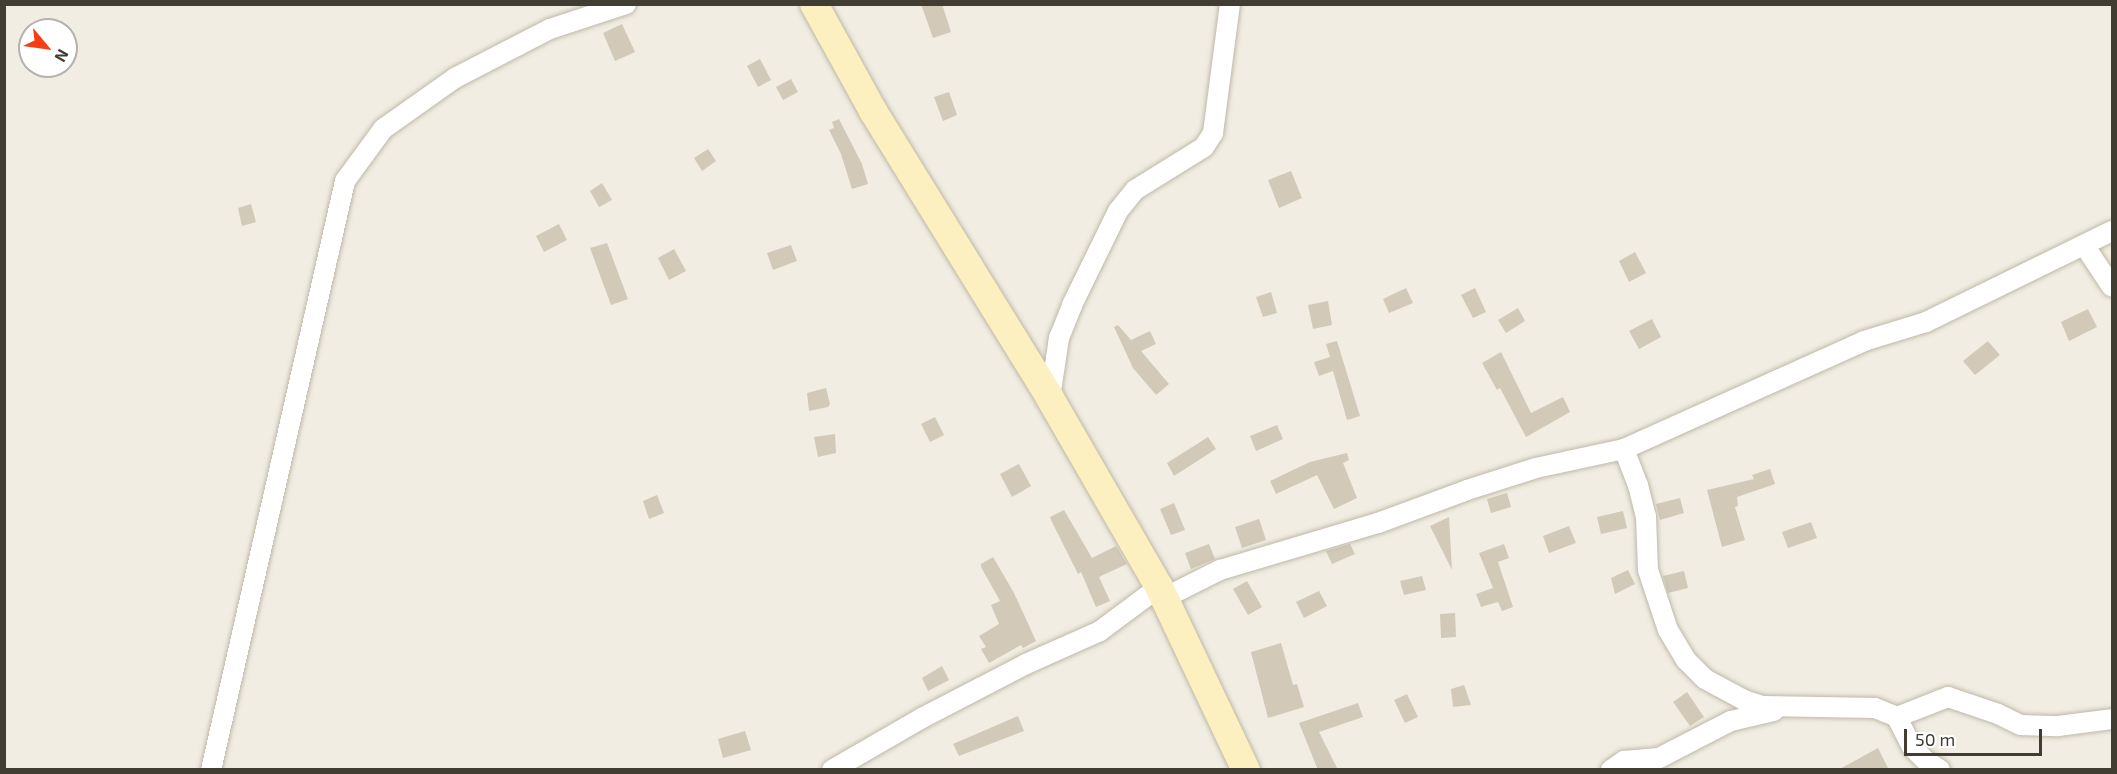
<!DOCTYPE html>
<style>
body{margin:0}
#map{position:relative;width:2117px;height:774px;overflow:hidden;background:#f1ede2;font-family:"Exo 2",sans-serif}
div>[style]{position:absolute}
.building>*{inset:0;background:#d2c9b8}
.roads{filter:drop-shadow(0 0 2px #bfb8a8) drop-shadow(0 0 2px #bfb8a8)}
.street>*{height:20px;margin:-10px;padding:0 10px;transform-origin:10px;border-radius:10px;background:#fff}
.secondary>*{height:28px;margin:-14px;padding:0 14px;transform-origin:14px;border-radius:14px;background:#fdf0c0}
span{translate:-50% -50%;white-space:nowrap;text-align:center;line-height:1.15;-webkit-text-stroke:4.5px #fff;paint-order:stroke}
.frame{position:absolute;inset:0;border:6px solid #423d33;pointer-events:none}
.north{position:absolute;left:18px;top:18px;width:60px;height:60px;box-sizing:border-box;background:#fff;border:2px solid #b3b1ad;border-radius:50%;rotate:119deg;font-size:16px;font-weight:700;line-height:24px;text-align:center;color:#423d33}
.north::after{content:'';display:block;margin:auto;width:21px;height:27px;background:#f53e15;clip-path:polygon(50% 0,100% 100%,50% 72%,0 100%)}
.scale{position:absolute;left:1904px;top:729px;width:138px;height:27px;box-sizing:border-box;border:3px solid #423d33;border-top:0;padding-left:8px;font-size:18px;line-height:21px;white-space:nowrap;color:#423d33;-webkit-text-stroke:4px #fff;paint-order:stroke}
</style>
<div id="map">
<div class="building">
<i style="clip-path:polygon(921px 4px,942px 4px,951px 32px,933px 38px)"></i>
<i style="clip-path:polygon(622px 24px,635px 52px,615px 61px,603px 33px)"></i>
<i style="clip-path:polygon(760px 59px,771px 80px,758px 87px,747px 66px)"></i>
<i style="clip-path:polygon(791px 79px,798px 92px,783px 100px,776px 87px)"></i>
<i style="clip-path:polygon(949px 92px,957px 115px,943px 121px,934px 97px)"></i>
<i style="clip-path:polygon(839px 119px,862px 164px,868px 184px,852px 189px,841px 154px,829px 130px,834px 128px,832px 122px)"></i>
<i style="clip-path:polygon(708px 149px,716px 161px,702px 171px,694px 158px)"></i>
<i style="clip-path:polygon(1291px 171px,1302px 198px,1279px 208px,1268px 180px)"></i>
<i style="clip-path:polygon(602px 183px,612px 200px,599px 207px,590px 191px)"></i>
<i style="clip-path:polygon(251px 204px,256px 222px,242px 226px,238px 208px)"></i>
<i style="clip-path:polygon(559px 224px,567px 240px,544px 252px,536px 236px)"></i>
<i style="clip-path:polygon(607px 243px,628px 299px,611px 305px,590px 248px)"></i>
<i style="clip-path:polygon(791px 245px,797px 261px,773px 270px,767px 253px)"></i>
<i style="clip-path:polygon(674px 249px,686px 271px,669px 280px,658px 258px)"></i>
<i style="clip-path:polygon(1635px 252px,1646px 273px,1629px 282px,1619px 261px)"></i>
<i style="clip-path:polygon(1406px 288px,1413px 303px,1389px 313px,1383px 299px)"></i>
<i style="clip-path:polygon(1475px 288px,1486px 312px,1473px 318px,1461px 295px)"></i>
<i style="clip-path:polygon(1271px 292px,1277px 313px,1263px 317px,1256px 297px)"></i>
<i style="clip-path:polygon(1328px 301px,1332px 325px,1313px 329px,1308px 305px)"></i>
<i style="clip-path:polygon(1518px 308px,1525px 321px,1506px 333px,1498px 320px)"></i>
<i style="clip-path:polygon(2088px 309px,2097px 327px,2069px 341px,2061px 322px)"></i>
<i style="clip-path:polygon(1652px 319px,1661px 337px,1639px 349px,1629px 331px)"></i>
<i style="clip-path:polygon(1118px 325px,1131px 340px,1150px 331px,1156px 344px,1141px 351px,1169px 384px,1156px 395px,1133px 368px,1114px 327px)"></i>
<i style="clip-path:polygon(1337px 341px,1360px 416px,1347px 420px,1333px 371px,1319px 376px,1314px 362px,1330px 357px,1326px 344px)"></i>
<i style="clip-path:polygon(1988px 341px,2000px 355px,1975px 375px,1963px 361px)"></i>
<i style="clip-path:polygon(1501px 352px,1531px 413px,1563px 397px,1570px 412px,1526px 437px,1500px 388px,1497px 390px,1482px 363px)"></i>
<i style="clip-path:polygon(826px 388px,830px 404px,828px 407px,809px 411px,807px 393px)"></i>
<i style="clip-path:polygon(935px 417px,944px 435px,930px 442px,921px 424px)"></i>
<i style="clip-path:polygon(1277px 425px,1283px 439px,1256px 451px,1250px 436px)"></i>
<i style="clip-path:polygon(835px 434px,836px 453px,818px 457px,814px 437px)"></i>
<i style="clip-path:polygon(1208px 437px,1216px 449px,1174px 476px,1167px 463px)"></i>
<i style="clip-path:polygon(1347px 453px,1349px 460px,1343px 463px,1357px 498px,1334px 509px,1317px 475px,1276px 494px,1270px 481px,1310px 462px)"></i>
<i style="clip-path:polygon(1019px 464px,1031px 486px,1012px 497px,1000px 474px)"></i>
<i style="clip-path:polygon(1770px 469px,1775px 484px,1737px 497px,1738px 506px,1735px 507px,1745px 540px,1722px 547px,1707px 490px,1754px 479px,1752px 475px)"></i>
<i style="clip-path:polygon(1507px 493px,1511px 507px,1491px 513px,1487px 499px)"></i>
<i style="clip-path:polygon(657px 495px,664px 513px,649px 519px,643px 501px)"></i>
<i style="clip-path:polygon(1680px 498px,1684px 513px,1660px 520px,1656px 504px)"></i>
<i style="clip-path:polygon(1174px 503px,1185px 530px,1171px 535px,1160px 509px)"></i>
<i style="clip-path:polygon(1064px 510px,1092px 558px,1116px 546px,1127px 564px,1099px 577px,1110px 601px,1096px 607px,1081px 572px,1078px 574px,1051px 520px,1050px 517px)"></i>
<i style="clip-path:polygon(1623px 511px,1627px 528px,1601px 534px,1597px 517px)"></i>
<i style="clip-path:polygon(1449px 517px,1452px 570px,1430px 526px)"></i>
<i style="clip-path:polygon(1259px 519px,1266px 540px,1242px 548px,1235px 527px)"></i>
<i style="clip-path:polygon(1811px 522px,1817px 538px,1788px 548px,1782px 532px)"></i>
<i style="clip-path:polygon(1569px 526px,1576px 543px,1549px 553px,1543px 536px)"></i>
<i style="clip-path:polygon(1209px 544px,1215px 559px,1191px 569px,1185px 553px)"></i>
<i style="clip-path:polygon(1350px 544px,1355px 554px,1332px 564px,1326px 551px)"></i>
<i style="clip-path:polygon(1504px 544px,1509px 558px,1498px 562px,1513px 607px,1502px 611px,1498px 602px,1481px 607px,1476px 594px,1493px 588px,1479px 553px)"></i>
<i style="clip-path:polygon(993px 557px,1014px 593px,1036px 641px,1023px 648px,1021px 645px,989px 663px,981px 649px,986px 647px,979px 636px,999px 624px,991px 605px,1000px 601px,981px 567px,981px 564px)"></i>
<i style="clip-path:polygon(1628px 570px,1635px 584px,1615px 594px,1611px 578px)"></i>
<i style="clip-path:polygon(1684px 571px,1688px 588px,1668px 593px,1663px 576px)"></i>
<i style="clip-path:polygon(1422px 576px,1426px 590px,1404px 595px,1400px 581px)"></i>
<i style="clip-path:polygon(1247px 581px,1262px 607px,1248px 615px,1233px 589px)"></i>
<i style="clip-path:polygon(1319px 591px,1327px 606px,1304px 618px,1296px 602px)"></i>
<i style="clip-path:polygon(1455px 613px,1456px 637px,1441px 638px,1440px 614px)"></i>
<i style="clip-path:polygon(1281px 643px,1293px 685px,1297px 684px,1304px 707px,1268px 718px,1251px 652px)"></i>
<i style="clip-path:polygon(942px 666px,949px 680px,928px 691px,922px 678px)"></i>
<i style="clip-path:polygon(1464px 685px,1471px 705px,1453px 707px,1451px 689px)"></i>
<i style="clip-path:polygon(1687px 692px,1704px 717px,1690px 726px,1673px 702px)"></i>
<i style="clip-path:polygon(1407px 694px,1418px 717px,1405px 723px,1394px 700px)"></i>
<i style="clip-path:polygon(1358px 703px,1363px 717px,1319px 732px,1338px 770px,1318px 770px,1299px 723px)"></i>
<i style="clip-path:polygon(1018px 716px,1024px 731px,959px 756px,953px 744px)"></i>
<i style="clip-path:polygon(745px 731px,751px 750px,723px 758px,718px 739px)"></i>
<i style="clip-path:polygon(1878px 748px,1889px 770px,1838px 770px)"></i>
</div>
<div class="roads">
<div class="street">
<i style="left:2084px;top:245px;width:50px;rotate:56.3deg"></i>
<i style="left:1050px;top:398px;width:61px;rotate:-81.5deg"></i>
<i style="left:1059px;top:338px;width:35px;rotate:-68deg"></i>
<i style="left:1072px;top:305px;width:105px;rotate:-63.9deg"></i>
<i style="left:1118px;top:211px;width:27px;rotate:-51deg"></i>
<i style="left:1135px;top:190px;width:81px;rotate:-31.9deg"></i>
<i style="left:1204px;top:147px;width:17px;rotate:-57deg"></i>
<i style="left:1213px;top:133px;width:130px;rotate:-82.5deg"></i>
<i style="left:1624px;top:449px;width:39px;rotate:69deg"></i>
<i style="left:1638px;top:485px;width:32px;rotate:76deg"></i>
<i style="left:1646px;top:516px;width:54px;rotate:87.9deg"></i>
<i style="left:1648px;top:570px;width:63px;rotate:71.6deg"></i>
<i style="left:1668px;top:630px;width:35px;rotate:59deg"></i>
<i style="left:1686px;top:660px;width:27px;rotate:45deg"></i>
<i style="left:1705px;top:679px;width:44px;rotate:28.3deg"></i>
<i style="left:1744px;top:700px;width:20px;rotate:18deg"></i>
<i style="left:1763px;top:706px;width:112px;rotate:1deg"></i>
<i style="left:1875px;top:708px;width:24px;rotate:22deg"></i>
<i style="left:1164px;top:598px;width:63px;rotate:-26.6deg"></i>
<i style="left:1220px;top:570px;width:165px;rotate:-16.6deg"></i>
<i style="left:1378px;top:523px;width:95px;rotate:-20.3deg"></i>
<i style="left:1467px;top:490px;width:72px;rotate:-17.7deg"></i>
<i style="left:1536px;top:468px;width:90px;rotate:-12.2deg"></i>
<i style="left:1624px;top:449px;width:263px;rotate:-24.2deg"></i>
<i style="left:1864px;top:341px;width:65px;rotate:-17deg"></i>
<i style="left:1926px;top:322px;width:207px;rotate:-26.1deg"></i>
<i style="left:211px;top:770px;width:604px;rotate:-77.18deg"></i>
<i style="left:345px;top:181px;width:64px;rotate:-53.8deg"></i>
<i style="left:383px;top:129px;width:88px;rotate:-35.3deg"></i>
<i style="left:455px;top:78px;width:107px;rotate:-27.3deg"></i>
<i style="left:550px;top:29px;width:80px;rotate:-18.2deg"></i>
<i style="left:832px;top:770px;width:104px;rotate:-30deg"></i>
<i style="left:922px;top:718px;width:117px;rotate:-27.4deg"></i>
<i style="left:1026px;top:664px;width:81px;rotate:-24deg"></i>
<i style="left:1100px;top:631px;width:74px;rotate:-36.7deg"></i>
<i style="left:1611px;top:770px;width:16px;rotate:-35deg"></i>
<i style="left:1624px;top:761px;width:35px;rotate:-5deg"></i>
<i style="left:1659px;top:758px;width:81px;rotate:-27.2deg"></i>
<i style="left:1731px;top:721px;width:44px;rotate:-13.1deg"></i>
<i style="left:1940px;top:770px;width:17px;rotate:-147deg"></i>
<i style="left:1926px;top:761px;width:20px;rotate:-135deg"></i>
<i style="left:1912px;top:747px;width:34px;rotate:-117deg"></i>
<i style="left:1897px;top:717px;width:55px;rotate:-21.4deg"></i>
<i style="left:1948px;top:697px;width:53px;rotate:18.8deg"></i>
<i style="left:1998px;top:714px;width:25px;rotate:26deg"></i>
<i style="left:2021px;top:725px;width:37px;rotate:2deg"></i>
<i style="left:2058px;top:726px;width:54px;rotate:-7.4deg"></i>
</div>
<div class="secondary">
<i style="left:814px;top:4px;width:122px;rotate:61.1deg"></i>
<i style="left:873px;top:111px;width:337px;rotate:58.3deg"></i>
<i style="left:1050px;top:398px;width:218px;rotate:60deg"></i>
<i style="left:1159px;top:587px;width:203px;rotate:64.6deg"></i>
</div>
</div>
<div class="frame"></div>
<div class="north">N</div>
<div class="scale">50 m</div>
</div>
